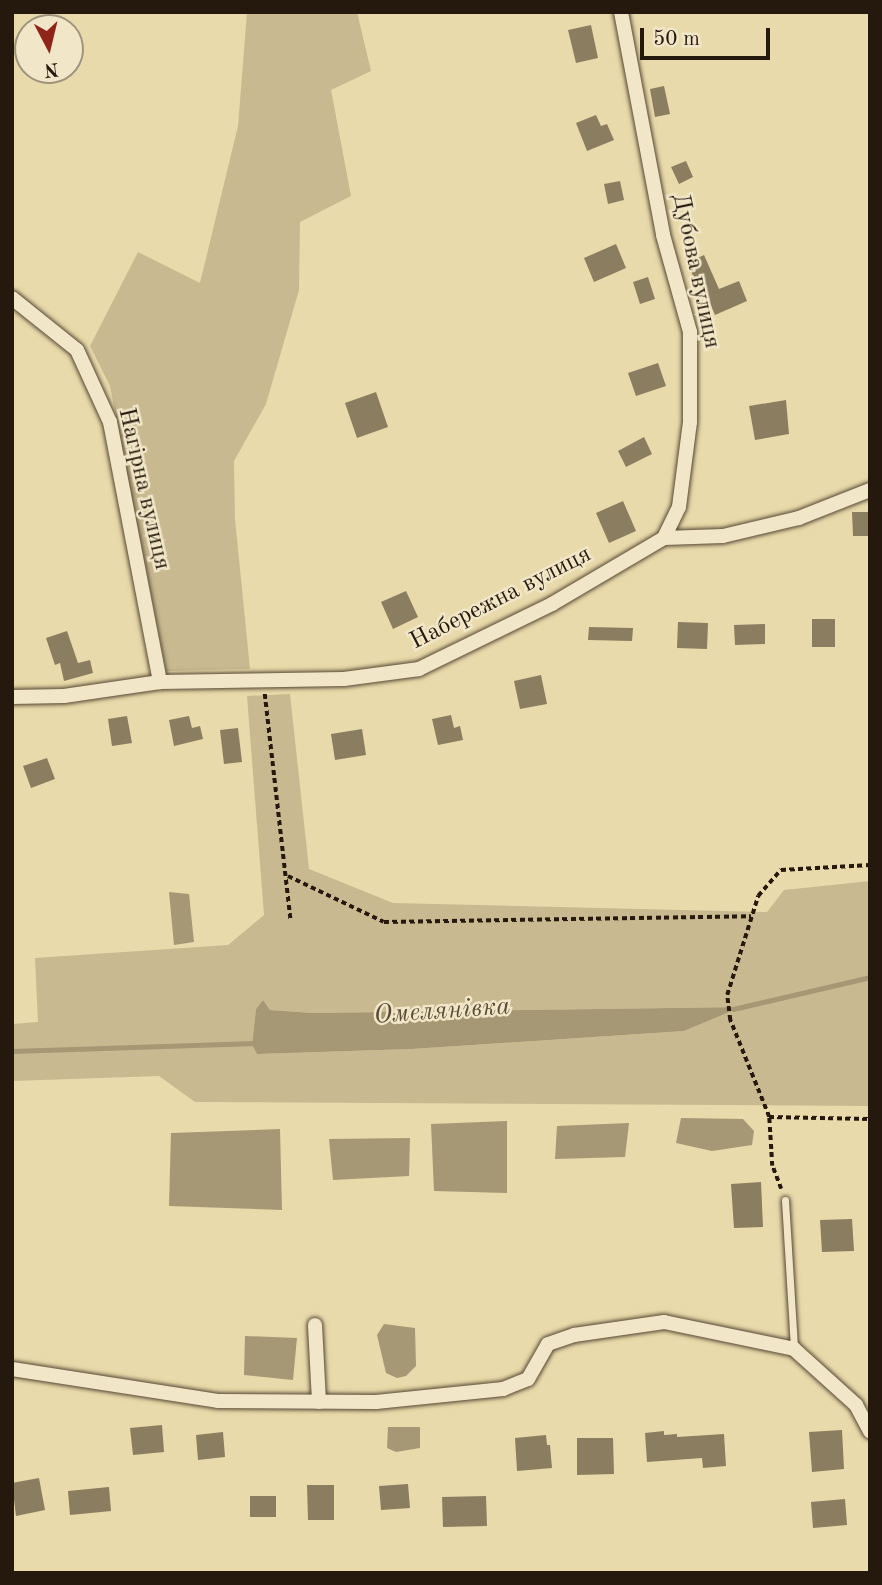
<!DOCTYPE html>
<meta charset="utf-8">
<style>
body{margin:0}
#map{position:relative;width:882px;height:1585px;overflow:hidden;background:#e9daab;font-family:"Old Standard TT",serif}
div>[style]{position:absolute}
.green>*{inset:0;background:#c8b990}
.water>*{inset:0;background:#a69875}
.stream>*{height:5px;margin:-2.5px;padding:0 2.5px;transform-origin:2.5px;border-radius:2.5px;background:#a69875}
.building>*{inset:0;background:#8b7d5f}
.path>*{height:3.5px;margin-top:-1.75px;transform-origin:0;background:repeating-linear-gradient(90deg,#25180c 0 5px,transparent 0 8.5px)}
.roads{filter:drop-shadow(0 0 2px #564834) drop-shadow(0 0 2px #564834)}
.lane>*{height:7px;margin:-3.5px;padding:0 3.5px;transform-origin:3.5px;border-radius:3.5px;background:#f1e7c8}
.street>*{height:14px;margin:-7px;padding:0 7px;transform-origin:7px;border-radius:7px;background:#f1e7c8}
span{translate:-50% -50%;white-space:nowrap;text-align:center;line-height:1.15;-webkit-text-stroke:5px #f1e7c8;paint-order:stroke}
.street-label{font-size:24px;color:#25180c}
.water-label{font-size:26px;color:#594b36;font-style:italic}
.frame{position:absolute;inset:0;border:14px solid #25180c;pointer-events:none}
.north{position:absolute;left:14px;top:14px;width:70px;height:70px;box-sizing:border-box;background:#f1e7c8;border:2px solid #9f947d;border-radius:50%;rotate:173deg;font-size:19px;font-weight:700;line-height:28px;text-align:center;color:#25180c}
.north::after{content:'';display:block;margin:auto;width:24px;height:32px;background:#8f2418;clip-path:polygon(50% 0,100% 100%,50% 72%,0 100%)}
.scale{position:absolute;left:640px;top:28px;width:130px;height:32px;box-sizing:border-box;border:4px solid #25180c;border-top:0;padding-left:9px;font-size:21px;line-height:24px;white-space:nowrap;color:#25180c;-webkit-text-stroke:5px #f1e7c8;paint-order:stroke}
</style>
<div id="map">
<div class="green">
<i style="clip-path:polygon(247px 12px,357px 12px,371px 71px,331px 90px,351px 196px,300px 222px,299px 290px,266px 404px,234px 461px,235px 519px,250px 669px,166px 671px,110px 386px,90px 346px,138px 252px,200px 283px,238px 126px)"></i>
<i style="clip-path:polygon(evenodd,290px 694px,309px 869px,393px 903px,767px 912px,784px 890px,870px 881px,870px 1106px,195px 1102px,159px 1076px,12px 1081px,12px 1024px,38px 1022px,35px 958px,228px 945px,264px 915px,247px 696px,290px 694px,263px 1000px,270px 1010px,313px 1013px,739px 1007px,684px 1031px,412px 1049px,257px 1054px,252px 1045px,256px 1009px,263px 1000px)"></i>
</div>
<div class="water">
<i style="clip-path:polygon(169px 892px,189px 894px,194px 942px,174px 945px)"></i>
<i style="clip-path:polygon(263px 1000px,270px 1010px,313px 1013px,741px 1007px,684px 1031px,412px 1049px,257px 1054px,252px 1045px,256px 1009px)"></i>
<i style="clip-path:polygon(681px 1118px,743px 1119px,754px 1131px,752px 1145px,712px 1151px,676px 1143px)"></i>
<i style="clip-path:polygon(507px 1121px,507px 1193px,434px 1191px,431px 1124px)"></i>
<i style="clip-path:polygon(629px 1123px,625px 1157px,555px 1159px,557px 1126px)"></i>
<i style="clip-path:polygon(280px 1129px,282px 1210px,169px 1206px,171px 1133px)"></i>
<i style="clip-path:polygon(410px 1138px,409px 1176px,333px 1180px,329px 1139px)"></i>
<i style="clip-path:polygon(384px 1324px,415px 1328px,416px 1366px,406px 1376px,397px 1378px,386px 1373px,377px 1335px)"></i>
<i style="clip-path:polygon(245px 1336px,297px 1338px,293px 1380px,244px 1375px)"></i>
<i style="clip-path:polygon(388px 1427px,420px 1427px,420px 1448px,396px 1452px,387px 1448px)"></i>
</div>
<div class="stream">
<i style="left:733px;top:1009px;width:141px;rotate:-13.1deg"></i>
<i style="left:12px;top:1051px;width:247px;rotate:-1.9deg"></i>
</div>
<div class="building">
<i style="clip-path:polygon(591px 25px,598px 58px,576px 63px,568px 30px)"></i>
<i style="clip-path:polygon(664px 86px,670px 114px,655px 117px,650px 89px)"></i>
<i style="clip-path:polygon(596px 115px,601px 126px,607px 124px,614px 140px,587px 151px,576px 123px)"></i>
<i style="clip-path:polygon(686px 161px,693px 177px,679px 184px,671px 167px)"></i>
<i style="clip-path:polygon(620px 181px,624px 200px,608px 204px,604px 184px)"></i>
<i style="clip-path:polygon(616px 244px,626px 268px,594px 282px,584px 258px)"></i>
<i style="clip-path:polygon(704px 255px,719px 289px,739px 281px,747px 301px,715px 315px,699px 278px,695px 280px,687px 263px)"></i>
<i style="clip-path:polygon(648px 277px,655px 299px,640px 304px,633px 282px)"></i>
<i style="clip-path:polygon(658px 363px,666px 386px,636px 396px,628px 373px)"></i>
<i style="clip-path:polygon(376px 392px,388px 427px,357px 438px,345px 403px)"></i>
<i style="clip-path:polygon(786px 400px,789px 434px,755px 440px,749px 406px)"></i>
<i style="clip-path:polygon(644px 437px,652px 454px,626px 467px,618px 451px)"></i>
<i style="clip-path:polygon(623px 501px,636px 531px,609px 543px,596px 513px)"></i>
<i style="clip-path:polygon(852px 512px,868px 512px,868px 536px,853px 536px)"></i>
<i style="clip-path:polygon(406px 591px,418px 617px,393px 629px,381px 602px)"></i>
<i style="clip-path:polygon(812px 619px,835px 619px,835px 647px,812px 647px)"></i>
<i style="clip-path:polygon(678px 622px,708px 623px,707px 649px,677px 648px)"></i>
<i style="clip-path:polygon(765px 624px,765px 644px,735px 645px,734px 625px)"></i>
<i style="clip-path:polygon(589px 627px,633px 628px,632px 641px,588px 640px)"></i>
<i style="clip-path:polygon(67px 631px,78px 663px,90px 660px,93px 673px,64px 681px,60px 663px,55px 665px,46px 638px)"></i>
<i style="clip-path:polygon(541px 675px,547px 704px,520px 709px,514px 681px)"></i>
<i style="clip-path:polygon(451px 715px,454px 728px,460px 726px,463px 740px,438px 745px,432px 719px)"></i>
<i style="clip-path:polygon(127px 716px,132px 743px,112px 746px,108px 719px)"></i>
<i style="clip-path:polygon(189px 716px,192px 728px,200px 726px,203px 739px,174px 746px,169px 720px)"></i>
<i style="clip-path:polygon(238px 728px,242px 762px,224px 764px,220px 730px)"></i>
<i style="clip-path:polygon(362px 729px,366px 755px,335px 760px,331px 734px)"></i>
<i style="clip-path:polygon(47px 758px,55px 779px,31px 788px,23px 766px)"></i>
<i style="clip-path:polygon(761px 1182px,763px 1227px,734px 1228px,731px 1184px)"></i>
<i style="clip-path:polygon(852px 1219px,854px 1251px,822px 1252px,820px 1220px)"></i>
<i style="clip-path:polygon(162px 1425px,164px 1452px,133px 1455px,130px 1428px)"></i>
<i style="clip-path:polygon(842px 1430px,844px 1469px,812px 1472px,809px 1432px)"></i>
<i style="clip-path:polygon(664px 1431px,664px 1435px,677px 1434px,677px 1437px,724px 1434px,726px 1466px,703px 1468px,702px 1458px,647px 1462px,645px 1433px)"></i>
<i style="clip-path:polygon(223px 1432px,225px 1457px,198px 1460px,196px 1435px)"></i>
<i style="clip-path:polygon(546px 1435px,547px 1445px,550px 1445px,552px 1468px,517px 1471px,515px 1438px)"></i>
<i style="clip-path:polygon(577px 1438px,613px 1438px,614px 1474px,577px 1475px)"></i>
<i style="clip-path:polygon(39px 1478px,45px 1510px,16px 1516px,12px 1483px)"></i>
<i style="clip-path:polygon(408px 1484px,410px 1508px,381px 1510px,379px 1486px)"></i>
<i style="clip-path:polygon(307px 1485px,334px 1485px,334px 1520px,308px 1520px)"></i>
<i style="clip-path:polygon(109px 1487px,111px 1511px,70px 1515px,68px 1491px)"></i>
<i style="clip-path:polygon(250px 1496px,276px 1496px,276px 1517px,250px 1517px)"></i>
<i style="clip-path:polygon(486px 1496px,487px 1526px,443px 1527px,442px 1497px)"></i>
<i style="clip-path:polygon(845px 1499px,847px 1525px,813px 1528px,811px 1502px)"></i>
</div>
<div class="path">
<i style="left:265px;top:694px;width:228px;rotate:83.5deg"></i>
<i style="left:288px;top:876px;width:106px;rotate:25.6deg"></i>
<i style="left:384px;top:922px;width:367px;rotate:-0.9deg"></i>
<i style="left:769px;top:1117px;width:101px;rotate:1.1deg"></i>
<i style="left:781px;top:1189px;width:25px;rotate:-111deg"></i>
<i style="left:772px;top:1166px;width:49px;rotate:-93.5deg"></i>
<i style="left:769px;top:1117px;width:105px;rotate:-111.9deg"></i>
<i style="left:730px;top:1020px;width:25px;rotate:-97deg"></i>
<i style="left:727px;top:995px;width:104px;rotate:-72.6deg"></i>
<i style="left:758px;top:896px;width:35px;rotate:-49deg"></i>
<i style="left:781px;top:870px;width:89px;rotate:-3.2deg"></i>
</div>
<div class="roads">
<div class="lane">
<i style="left:785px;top:1200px;width:148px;rotate:86.5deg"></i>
</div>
<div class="street">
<i style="left:621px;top:12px;width:227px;rotate:79.3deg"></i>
<i style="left:663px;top:235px;width:101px;rotate:74.4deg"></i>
<i style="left:690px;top:332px;width:90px;rotate:90deg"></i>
<i style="left:690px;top:422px;width:86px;rotate:97.4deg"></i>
<i style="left:679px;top:507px;width:34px;rotate:116deg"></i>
<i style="left:12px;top:298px;width:83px;rotate:38.7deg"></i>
<i style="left:77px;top:350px;width:79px;rotate:65.4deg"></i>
<i style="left:110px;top:422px;width:265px;rotate:79.1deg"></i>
<i style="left:12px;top:697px;width:52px;rotate:-1.1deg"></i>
<i style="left:64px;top:696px;width:97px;rotate:-8.3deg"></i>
<i style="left:160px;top:682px;width:184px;rotate:-0.9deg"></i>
<i style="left:344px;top:679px;width:76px;rotate:-7.6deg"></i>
<i style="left:419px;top:669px;width:148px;rotate:-26deg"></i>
<i style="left:552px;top:604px;width:130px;rotate:-30.5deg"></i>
<i style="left:664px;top:538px;width:59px;rotate:-1.9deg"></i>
<i style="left:723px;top:536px;width:78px;rotate:-13.3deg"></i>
<i style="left:799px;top:518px;width:76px;rotate:-21.5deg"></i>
<i style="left:315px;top:1325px;width:77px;rotate:87deg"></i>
<i style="left:12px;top:1369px;width:208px;rotate:8.8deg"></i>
<i style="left:218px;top:1401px;width:158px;rotate:0.4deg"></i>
<i style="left:376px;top:1402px;width:128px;rotate:-5.8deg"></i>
<i style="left:503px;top:1389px;width:27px;rotate:-22deg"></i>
<i style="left:528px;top:1379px;width:40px;rotate:-60.3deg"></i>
<i style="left:548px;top:1344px;width:28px;rotate:-19deg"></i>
<i style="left:574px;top:1335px;width:91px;rotate:-8.2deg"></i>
<i style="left:664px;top:1322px;width:133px;rotate:11.7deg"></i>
<i style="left:794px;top:1349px;width:84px;rotate:42.1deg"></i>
<i style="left:856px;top:1405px;width:30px;rotate:62deg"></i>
</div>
</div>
<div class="street-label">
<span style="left:695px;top:271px;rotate:78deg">Дубова вулиця</span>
<span style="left:143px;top:489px;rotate:77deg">Нагірна вулиця</span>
<span style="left:501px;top:599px;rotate:-27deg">Набережна вулиця</span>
</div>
<div class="water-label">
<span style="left:442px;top:1012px;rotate:-4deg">Омелянівка</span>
</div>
<div class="frame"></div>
<div class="north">N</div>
<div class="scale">50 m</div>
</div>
